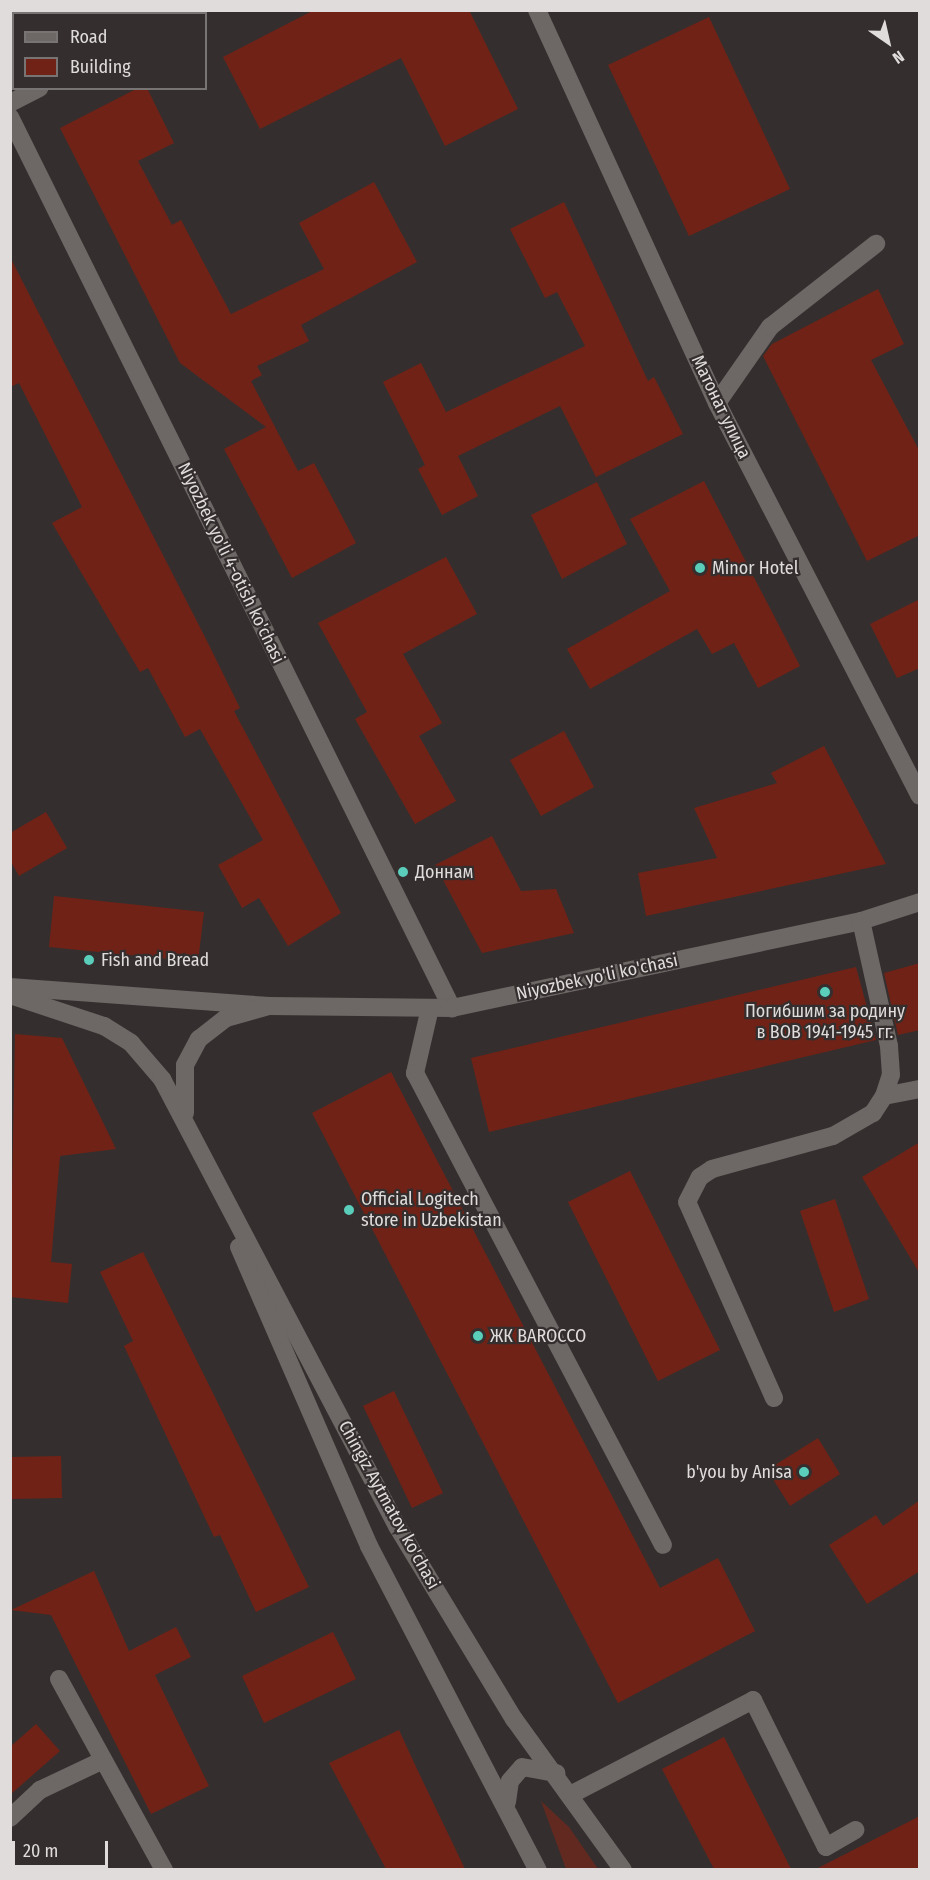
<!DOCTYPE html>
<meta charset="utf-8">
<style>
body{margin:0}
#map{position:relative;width:930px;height:1880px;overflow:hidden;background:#342f2e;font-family:"Fira Sans Condensed",sans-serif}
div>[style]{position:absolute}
.green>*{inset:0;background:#612920}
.building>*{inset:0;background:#712217}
.minor>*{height:18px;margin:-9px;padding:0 9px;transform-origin:9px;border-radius:9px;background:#6d6766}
.dots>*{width:16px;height:16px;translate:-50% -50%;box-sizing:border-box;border:3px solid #342f2e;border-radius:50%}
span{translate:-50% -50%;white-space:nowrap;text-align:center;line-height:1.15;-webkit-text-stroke:4.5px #342f2e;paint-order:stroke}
.street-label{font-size:18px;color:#dfdcdb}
.poi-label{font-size:18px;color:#dfdcdb}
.left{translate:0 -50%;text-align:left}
.right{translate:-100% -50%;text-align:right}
.frame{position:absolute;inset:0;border:12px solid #dfdcdb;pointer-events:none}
.legend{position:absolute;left:12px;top:12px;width:195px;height:78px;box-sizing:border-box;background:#342f2e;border:2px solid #787473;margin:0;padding:8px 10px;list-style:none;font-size:18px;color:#dfdcdb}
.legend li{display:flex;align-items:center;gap:12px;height:30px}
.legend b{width:30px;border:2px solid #787473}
.north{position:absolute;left:858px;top:12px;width:60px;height:60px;-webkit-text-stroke:4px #342f2e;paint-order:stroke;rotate:146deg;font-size:16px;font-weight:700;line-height:24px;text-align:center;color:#dfdcdb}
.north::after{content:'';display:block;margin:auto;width:21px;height:27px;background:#dfdcdb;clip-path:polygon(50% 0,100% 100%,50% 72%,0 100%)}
.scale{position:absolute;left:12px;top:1841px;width:96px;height:27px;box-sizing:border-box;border:3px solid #dfdcdb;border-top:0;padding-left:8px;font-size:18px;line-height:21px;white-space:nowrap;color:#dfdcdb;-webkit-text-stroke:4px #342f2e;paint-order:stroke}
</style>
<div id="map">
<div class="green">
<i style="clip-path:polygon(541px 1801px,569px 1827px,598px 1869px,566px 1869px)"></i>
</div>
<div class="building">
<i style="clip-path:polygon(314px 10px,469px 10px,518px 109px,445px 146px,401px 58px,260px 129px,223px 57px)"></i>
<i style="clip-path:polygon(709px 17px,790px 189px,689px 236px,608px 65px)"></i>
<i style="clip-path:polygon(138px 88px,147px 88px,174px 143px,138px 161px,172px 225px,181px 220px,231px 314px,324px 269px,299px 223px,374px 182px,417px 262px,301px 325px,309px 341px,257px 366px,262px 375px,251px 381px,298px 471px,314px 463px,356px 543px,292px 578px,224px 449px,266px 427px,180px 363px,60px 128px)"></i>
<i style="clip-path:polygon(564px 202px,648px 381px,654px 377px,683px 434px,596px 477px,560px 406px,458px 456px,478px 496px,442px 515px,418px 469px,425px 465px,383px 382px,421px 363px,446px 412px,585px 346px,557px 292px,545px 298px,510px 229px)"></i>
<i style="clip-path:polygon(10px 257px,205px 637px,240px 708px,234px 711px,341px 913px,288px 946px,259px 898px,242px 908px,218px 865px,263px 840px,200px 729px,185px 737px,148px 668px,140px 672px,52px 523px,82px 507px,19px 383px,10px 387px)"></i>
<i style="clip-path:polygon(878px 289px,904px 344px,871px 360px,920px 452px,920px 535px,867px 561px,763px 356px,772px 344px)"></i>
<i style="clip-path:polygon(704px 481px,800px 666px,758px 688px,734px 643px,712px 654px,697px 629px,590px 689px,567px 649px,670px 591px,630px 519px)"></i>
<i style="clip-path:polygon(597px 482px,627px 544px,562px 579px,531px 515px)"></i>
<i style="clip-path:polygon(446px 557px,477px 614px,403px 654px,442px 723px,419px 736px,456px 801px,415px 824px,355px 719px,367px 712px,318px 623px)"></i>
<i style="clip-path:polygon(920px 599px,920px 668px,897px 678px,870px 624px)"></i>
<i style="clip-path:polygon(564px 731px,594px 787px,541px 816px,510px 760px)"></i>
<i style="clip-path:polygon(824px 746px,886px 864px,646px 916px,638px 873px,717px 858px,694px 808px,777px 783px,771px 773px)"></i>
<i style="clip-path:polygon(46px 812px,67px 848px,19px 876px,10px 860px,10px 833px)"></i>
<i style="clip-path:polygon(492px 836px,521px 891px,556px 889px,574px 933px,482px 953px,435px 865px)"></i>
<i style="clip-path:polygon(54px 896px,204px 912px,198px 962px,49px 947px)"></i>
<i style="clip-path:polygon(920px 963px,920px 1030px,898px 1035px,884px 973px)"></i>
<i style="clip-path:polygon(856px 967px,876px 1040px,489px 1132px,471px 1058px)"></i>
<i style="clip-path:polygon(15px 1034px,62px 1038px,116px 1149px,60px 1156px,51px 1262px,72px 1264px,68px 1303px,10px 1297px)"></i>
<i style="clip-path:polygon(391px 1072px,660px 1588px,718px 1558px,755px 1631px,618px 1703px,312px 1113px)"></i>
<i style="clip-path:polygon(920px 1142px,920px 1274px,862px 1177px)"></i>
<i style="clip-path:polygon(630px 1171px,720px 1350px,658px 1381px,568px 1202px)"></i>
<i style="clip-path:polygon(835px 1199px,869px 1299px,834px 1312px,800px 1211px)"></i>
<i style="clip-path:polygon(143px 1252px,309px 1587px,256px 1612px,220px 1535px,214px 1537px,124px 1346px,133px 1341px,100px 1272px)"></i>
<i style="clip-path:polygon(394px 1391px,443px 1493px,412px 1508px,363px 1406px)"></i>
<i style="clip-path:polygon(818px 1438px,840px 1474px,790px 1506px,767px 1470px)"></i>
<i style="clip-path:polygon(61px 1456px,62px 1498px,10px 1499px,10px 1457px)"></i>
<i style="clip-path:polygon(920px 1500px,920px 1571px,867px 1604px,829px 1545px,876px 1515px,883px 1526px)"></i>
<i style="clip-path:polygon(94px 1571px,129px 1651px,176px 1627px,191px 1657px,155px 1675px,209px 1786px,151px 1814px,51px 1615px,11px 1610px)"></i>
<i style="clip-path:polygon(333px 1632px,356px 1679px,264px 1723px,242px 1676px)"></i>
<i style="clip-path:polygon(36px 1724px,60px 1751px,10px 1795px,10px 1747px)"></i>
<i style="clip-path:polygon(399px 1730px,417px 1769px,465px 1869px,386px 1869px,329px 1763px)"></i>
<i style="clip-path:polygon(724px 1737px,791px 1869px,714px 1869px,662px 1769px)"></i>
<i style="clip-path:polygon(920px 1816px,920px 1869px,816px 1869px)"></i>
</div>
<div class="minor">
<i style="left:537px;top:10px;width:432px;rotate:65.4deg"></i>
<i style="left:717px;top:403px;width:442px;rotate:62.7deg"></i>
<i style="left:190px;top:14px;width:7px;rotate:-34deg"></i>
<i style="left:10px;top:103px;width:33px;rotate:-27deg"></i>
<i style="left:10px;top:117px;width:995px;rotate:63.62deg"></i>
<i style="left:717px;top:403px;width:93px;rotate:-55.1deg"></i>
<i style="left:770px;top:327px;width:135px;rotate:-38.1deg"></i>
<i style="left:10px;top:987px;width:260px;rotate:4.2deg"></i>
<i style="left:269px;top:1006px;width:183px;rotate:0.6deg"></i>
<i style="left:452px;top:1008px;width:418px;rotate:-12deg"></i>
<i style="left:861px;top:921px;width:62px;rotate:-17.9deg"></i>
<i style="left:10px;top:995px;width:99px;rotate:18.3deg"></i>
<i style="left:104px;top:1026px;width:32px;rotate:32deg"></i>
<i style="left:131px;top:1043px;width:48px;rotate:49.3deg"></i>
<i style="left:162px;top:1079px;width:505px;rotate:62.27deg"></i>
<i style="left:397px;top:1526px;width:226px;rotate:58.8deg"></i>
<i style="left:514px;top:1719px;width:186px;rotate:54.2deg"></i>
<i style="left:430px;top:1008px;width:67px;rotate:103deg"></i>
<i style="left:415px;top:1073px;width:533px;rotate:62.28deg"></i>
<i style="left:884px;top:1096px;width:37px;rotate:-11deg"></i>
<i style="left:185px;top:1113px;width:48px;rotate:-90deg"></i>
<i style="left:185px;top:1065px;width:30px;rotate:-62deg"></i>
<i style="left:199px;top:1039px;width:34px;rotate:-38deg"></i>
<i style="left:226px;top:1018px;width:45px;rotate:-15.6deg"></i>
<i style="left:239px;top:1247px;width:326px;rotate:66.5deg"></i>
<i style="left:369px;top:1546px;width:365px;rotate:62.5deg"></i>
<i style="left:774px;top:1398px;width:214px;rotate:-113.9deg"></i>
<i style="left:687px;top:1202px;width:28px;rotate:-63deg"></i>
<i style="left:700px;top:1177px;width:14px;rotate:-34deg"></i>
<i style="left:712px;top:1169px;width:125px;rotate:-15.3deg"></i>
<i style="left:833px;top:1136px;width:46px;rotate:-29.9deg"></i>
<i style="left:873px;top:1113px;width:20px;rotate:-57deg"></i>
<i style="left:884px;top:1096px;width:22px;rotate:-72deg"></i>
<i style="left:891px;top:1075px;width:29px;rotate:-94deg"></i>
<i style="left:889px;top:1046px;width:128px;rotate:-102.6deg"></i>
<i style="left:59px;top:1679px;width:218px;rotate:61.2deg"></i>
<i style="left:572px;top:1794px;width:204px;rotate:-27.4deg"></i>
<i style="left:753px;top:1700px;width:164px;rotate:63.6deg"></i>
<i style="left:826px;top:1847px;width:34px;rotate:-30deg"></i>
<i style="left:507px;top:1802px;width:21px;rotate:-82deg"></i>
<i style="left:510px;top:1781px;width:18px;rotate:-49deg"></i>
<i style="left:522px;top:1767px;width:35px;rotate:10deg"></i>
<i style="left:10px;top:1818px;width:41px;rotate:-43deg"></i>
<i style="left:40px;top:1790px;width:68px;rotate:-25.4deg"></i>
</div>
<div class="dots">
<i style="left:700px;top:568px;background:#5bcebb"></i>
<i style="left:403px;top:872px;background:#5bcebb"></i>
<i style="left:89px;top:960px;background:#5bcebb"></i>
<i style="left:825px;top:992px;background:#5bcebb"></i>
<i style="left:349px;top:1210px;background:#5bcebb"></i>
<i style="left:478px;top:1336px;background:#5bcebb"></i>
<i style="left:804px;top:1472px;background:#5bcebb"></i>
</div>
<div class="street-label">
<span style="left:721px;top:407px;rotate:64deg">Матонат улица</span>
<span style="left:231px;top:563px;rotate:64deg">Niyozbek yo'li 4-otish ko'chasi</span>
<span style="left:597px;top:977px;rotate:-12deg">Niyozbek yo'li ko'chasi</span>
<span style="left:389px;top:1505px;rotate:61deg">Chingiz Aytmatov ko'chasi</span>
</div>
<div class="poi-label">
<span class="left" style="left:712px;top:568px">Minor Hotel</span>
<span class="left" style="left:415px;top:872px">Доннам</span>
<span class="left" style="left:101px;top:960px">Fish and Bread</span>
<span style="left:825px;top:1022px">Погибшим за родину<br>в ВОВ 1941-1945 гг.</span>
<span class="left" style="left:361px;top:1210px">Official Logitech<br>store in Uzbekistan</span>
<span class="left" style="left:490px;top:1336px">ЖК BAROCCO</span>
<span class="right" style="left:792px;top:1472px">b'you by Anisa</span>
</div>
<div class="frame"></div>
<ul class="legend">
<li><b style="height:8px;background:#6d6766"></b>Road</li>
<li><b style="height:16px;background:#712217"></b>Building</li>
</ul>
<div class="north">N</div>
<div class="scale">20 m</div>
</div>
